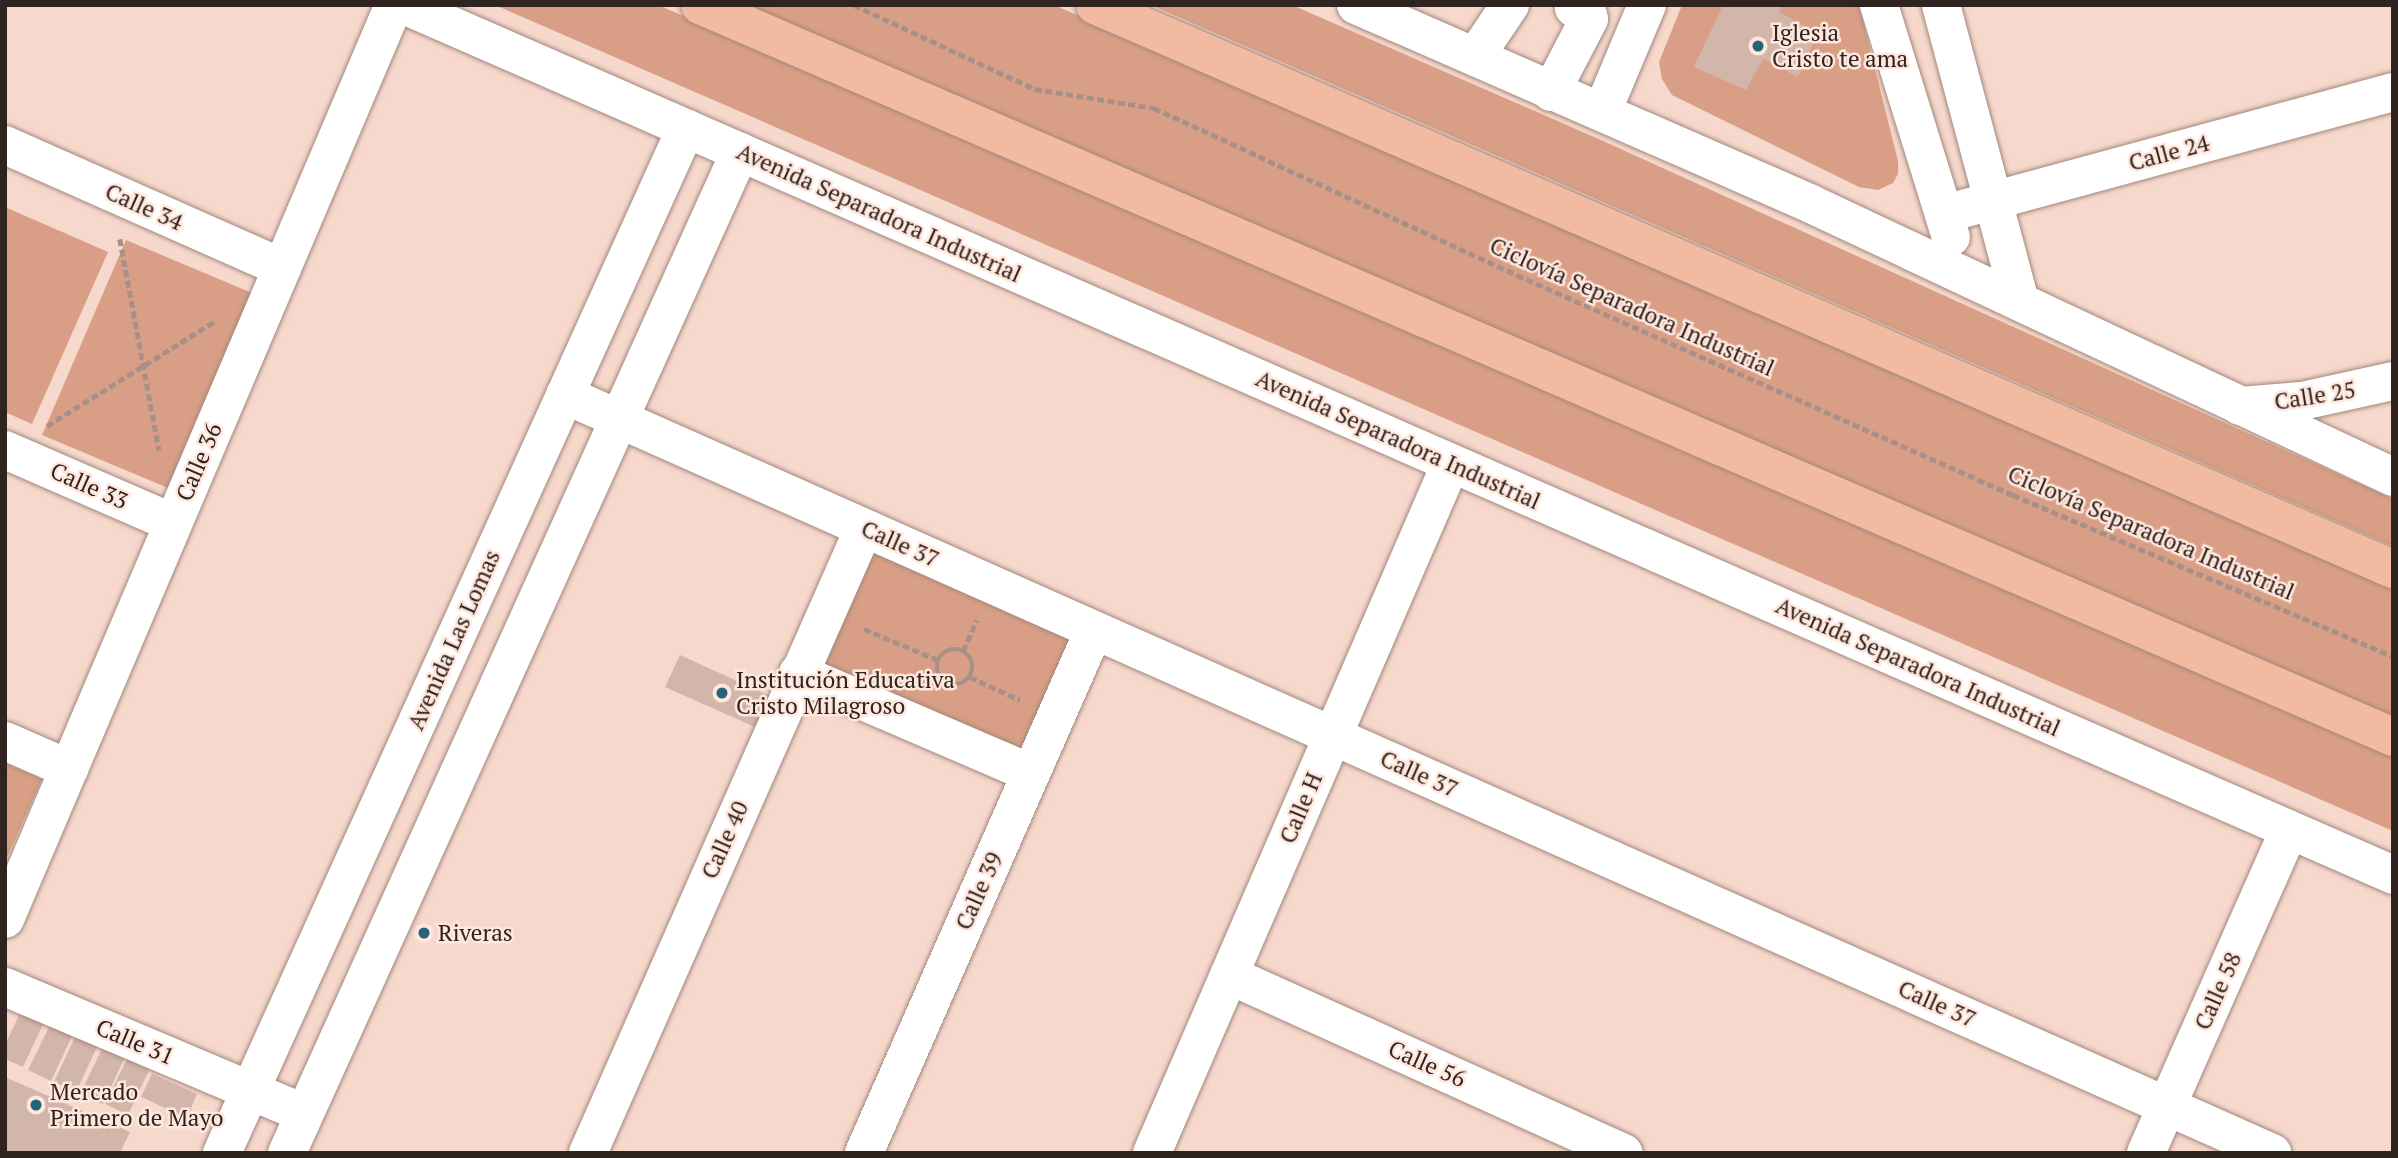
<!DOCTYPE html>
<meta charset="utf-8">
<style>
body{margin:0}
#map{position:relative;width:2398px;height:1158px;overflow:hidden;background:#f6d8cc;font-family:"PT Serif",serif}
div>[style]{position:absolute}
.green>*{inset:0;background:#d99f86}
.building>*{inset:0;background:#d2b6aa}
.path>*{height:4.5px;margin-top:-2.25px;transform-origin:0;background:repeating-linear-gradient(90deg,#a79087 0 7px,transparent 0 10.5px)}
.path>.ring{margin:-2.25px;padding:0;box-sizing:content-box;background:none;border:4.5px solid #a79087;border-radius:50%}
.roads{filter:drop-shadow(0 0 2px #a2877c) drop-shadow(0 0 2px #a2877c)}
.minor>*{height:38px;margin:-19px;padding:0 19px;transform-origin:19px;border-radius:19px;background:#fff}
.major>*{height:38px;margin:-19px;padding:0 19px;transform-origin:19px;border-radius:19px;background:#f2baa1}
.dots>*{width:19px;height:19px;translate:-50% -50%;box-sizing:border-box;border:4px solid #ffe7dd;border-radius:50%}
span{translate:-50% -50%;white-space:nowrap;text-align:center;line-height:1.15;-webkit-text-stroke:5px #ffe7dd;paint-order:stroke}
.poi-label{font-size:23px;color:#2f241f}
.left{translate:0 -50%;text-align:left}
.street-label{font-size:23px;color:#2f241f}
.frame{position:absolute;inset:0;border:7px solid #2f241f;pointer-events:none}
</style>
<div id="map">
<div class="green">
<i style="clip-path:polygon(495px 5px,658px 5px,2393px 755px,2393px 831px)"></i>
<i style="clip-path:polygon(740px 5px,1054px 5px,2393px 589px,2393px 719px)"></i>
<i style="clip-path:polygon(1151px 5px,1292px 5px,1601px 140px,2393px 499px,2393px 546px)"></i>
<i style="clip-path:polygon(1682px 5px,1859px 5px,1898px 161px,1898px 174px,1893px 183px,1878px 190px,1859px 187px,1672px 95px,1662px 79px,1659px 62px)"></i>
<i style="clip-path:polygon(5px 207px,108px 252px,32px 424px,5px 412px)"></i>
<i style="clip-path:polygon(126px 240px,252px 293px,168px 488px,42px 435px)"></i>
<i style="clip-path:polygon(872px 548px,1078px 640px,1026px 756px,820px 664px)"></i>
<i style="clip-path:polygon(5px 763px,42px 779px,5px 862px)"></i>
</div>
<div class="building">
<i style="clip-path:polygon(1723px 5px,1782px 5px,1779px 12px,1818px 33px,1798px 77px,1763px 59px,1746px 90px,1694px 67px)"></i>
<i style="clip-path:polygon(680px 655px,779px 700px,764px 731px,665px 687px)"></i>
<i style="clip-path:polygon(21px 1011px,44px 1022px,23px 1067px,5px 1059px,5px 1045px)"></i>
<i style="clip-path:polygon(50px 1025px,72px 1036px,51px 1081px,28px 1070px)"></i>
<i style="clip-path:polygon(75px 1037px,97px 1047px,76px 1092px,54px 1082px)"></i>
<i style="clip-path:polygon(102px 1049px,124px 1059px,103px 1104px,80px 1094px)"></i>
<i style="clip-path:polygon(127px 1059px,149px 1070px,128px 1115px,105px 1104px)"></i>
<i style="clip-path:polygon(152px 1074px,197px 1094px,187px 1118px,141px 1097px)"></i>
<i style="clip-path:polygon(5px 1077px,130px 1132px,120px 1153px,5px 1153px)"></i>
</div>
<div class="path">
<i style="left:854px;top:5px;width:200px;rotate:24.9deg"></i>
<i style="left:1035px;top:89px;width:121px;rotate:9.1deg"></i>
<i style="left:1154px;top:108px;width:400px;rotate:24.7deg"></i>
<i style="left:1517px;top:275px;width:543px;rotate:23.92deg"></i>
<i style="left:2013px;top:495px;width:413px;rotate:23deg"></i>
<i style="left:120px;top:239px;width:215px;rotate:79.5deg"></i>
<i style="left:47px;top:426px;width:198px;rotate:-32deg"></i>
<i style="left:864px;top:629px;width:80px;rotate:22.7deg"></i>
<i class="ring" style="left:937px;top:649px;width:31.5px;height:31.5px"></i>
<i style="left:963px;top:651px;width:34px;rotate:-66deg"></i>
<i style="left:970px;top:677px;width:55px;rotate:24.7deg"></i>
</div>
<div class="roads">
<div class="minor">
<i style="left:404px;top:5px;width:2171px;rotate:23.62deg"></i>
<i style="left:1356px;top:5px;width:497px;rotate:23.6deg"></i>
<i style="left:1811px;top:204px;width:643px;rotate:25.13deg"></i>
<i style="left:1879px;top:5px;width:243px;rotate:72.8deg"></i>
<i style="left:1941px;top:5px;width:307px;rotate:75.1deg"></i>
<i style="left:1475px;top:57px;width:63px;rotate:-56.1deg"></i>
<i style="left:1551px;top:92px;width:82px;rotate:-62.5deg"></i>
<i style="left:1589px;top:19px;width:4px;rotate:-104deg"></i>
<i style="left:1588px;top:15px;width:16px;rotate:-153deg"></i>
<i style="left:1602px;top:112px;width:116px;rotate:-67.2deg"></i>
<i style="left:5px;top:145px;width:303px;rotate:23.9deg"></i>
<i style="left:1944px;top:214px;width:465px;rotate:-15.2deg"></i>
<i style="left:565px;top:395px;width:1868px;rotate:23.94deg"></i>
<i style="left:2240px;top:406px;width:62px;rotate:-4.6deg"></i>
<i style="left:2302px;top:401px;width:93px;rotate:-12.4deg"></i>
<i style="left:5px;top:450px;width:183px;rotate:23.5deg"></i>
<i style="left:798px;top:673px;width:253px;rotate:23.3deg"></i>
<i style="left:5px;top:741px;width:70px;rotate:23.6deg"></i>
<i style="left:5px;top:919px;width:993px;rotate:-66.95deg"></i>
<i style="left:1229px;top:975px;width:433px;rotate:24.3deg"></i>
<i style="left:5px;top:987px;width:324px;rotate:22.9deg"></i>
<i style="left:222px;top:1153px;width:1125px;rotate:-65.64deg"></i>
<i style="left:287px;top:1153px;width:1099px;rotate:-65.65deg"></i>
<i style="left:588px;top:1153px;width:683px;rotate:-66.17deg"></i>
<i style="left:864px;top:1153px;width:571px;rotate:-66.26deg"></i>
<i style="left:1152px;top:1153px;width:752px;rotate:-66.57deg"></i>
<i style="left:2146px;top:1153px;width:353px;rotate:-66.1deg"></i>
</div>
<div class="major">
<i style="left:700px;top:5px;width:1844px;rotate:23.38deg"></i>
<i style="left:1095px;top:5px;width:1415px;rotate:23.49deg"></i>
</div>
</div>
<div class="dots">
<i style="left:1758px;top:46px;background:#246379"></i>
<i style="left:722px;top:693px;background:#246379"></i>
<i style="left:424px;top:933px;background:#246379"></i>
<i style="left:36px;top:1105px;background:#246379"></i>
</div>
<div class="poi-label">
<span class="left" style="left:1772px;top:46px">Iglesia<br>Cristo te ama</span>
<span class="left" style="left:736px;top:693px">Institución Educativa<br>Cristo Milagroso</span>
<span class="left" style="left:438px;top:933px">Riveras</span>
<span class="left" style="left:50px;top:1105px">Mercado<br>Primero de Mayo</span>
</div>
<div class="street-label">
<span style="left:2169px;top:153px;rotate:-15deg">Calle 24</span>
<span style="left:144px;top:207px;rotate:24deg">Calle 34</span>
<span style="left:879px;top:213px;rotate:24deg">Avenida Separadora Industrial</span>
<span style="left:1632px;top:307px;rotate:24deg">Ciclovía Separadora Industrial</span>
<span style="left:2315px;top:396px;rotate:-9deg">Calle 25</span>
<span style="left:1398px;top:440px;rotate:24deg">Avenida Separadora Industrial</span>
<span style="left:199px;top:462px;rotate:-67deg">Calle 36</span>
<span style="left:89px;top:486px;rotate:24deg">Calle 33</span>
<span style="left:2151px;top:533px;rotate:23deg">Ciclovía Separadora Industrial</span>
<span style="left:900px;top:544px;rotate:24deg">Calle 37</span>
<span style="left:454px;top:640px;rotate:-66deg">Avenida Las Lomas</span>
<span style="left:1918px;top:667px;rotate:24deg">Avenida Separadora Industrial</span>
<span style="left:1419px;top:774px;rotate:24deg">Calle 37</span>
<span style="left:1301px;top:808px;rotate:-67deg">Calle H</span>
<span style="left:725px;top:840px;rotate:-66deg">Calle 40</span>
<span style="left:979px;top:891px;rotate:-66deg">Calle 39</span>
<span style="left:2218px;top:991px;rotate:-66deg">Calle 58</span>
<span style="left:1937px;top:1004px;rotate:24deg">Calle 37</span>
<span style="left:135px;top:1042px;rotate:23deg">Calle 31</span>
<span style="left:1427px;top:1064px;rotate:24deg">Calle 56</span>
</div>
<div class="frame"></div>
</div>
